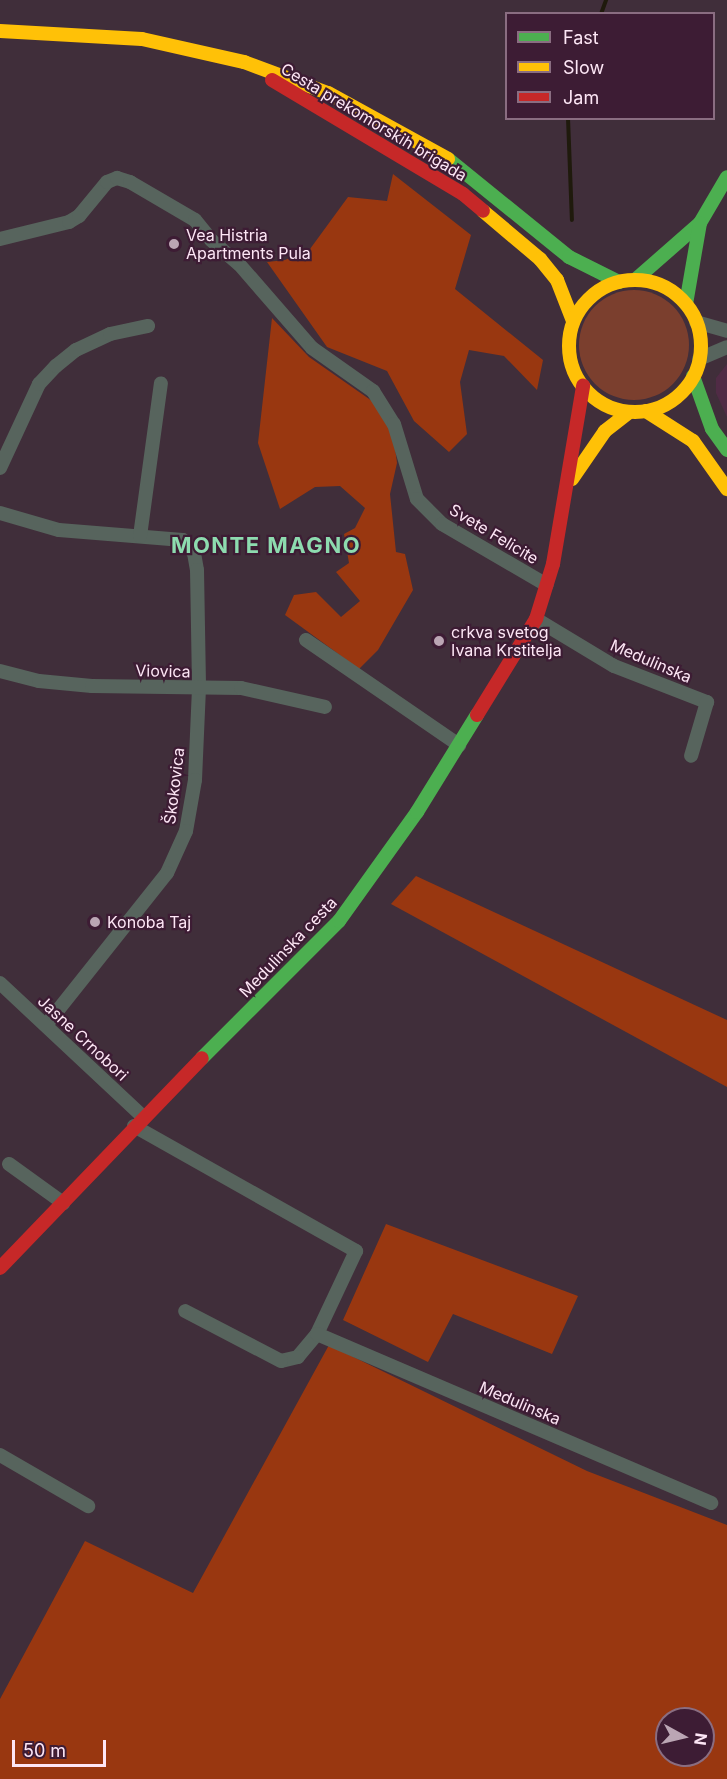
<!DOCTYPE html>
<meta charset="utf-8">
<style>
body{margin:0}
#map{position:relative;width:727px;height:1779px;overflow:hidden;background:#402e3a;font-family:Inter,sans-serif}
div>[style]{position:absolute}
.built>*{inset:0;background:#502b45}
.green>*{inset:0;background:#7b3f2e}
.round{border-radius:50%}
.forest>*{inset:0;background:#993710}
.stream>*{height:4px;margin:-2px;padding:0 2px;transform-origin:2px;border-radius:2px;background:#1f1a0c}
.street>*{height:14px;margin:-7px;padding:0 7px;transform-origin:7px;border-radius:7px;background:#57645d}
.fast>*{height:14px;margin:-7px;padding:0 7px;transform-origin:7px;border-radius:7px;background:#4caf50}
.slow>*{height:14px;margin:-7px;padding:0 7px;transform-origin:7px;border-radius:7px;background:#ffc107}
.slow>.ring{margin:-7px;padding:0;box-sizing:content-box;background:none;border:14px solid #ffc107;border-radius:50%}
.jam>*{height:14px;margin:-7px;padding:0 7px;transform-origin:7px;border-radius:7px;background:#c62828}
.dots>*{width:16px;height:16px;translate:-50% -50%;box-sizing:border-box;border:3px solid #3d1c34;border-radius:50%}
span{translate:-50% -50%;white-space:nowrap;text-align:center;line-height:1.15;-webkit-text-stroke:4.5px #3d1c34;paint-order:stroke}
.street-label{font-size:16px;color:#fde6f5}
.poi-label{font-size:16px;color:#fde6f5}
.left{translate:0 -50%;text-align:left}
.district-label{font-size:22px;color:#8ddbaf;font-weight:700;letter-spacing:1.5px}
.legend{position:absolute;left:505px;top:12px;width:210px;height:108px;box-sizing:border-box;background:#3d1c34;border:2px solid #8a6d81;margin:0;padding:8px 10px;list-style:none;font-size:18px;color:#fde6f5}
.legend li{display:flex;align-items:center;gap:12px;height:30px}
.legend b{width:30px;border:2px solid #8a6d81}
.north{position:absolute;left:655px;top:1707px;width:60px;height:60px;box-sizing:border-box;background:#3d1c34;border:2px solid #8a6d81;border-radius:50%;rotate:98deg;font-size:16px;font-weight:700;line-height:24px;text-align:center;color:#fde6f5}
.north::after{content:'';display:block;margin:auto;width:21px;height:27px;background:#bba6b4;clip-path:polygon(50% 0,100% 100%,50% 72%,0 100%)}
.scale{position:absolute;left:12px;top:1740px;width:94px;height:27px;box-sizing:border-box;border:3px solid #fde6f5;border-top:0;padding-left:8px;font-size:18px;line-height:21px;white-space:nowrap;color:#fde6f5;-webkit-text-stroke:4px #3d1c34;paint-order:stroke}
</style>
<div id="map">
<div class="built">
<i style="clip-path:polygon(727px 364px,727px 417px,716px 393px,716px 378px)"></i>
</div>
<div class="green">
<i class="round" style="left:579px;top:290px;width:110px;height:110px"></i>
</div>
<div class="forest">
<i style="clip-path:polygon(393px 174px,471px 235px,455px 289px,543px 360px,537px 390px,504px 356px,469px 350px,460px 382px,467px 434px,449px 452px,414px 421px,387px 371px,327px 347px,267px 262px,285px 260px,310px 249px,348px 197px,387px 201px)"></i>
<i style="clip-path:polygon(272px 318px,309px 357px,372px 401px,393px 432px,397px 463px,390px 494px,396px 552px,405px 554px,413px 590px,378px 650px,359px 669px,285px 615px,294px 595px,316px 592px,341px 617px,360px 601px,336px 572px,349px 563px,344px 534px,355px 528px,365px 508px,340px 486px,315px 487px,280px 509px,258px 443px)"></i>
<i style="clip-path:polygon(416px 876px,727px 1020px,727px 1087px,391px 904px)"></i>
<i style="clip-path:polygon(386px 1224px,578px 1296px,552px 1354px,453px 1314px,428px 1362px,343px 1320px)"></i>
<i style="clip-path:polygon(evenodd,329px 1345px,587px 1471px,727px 1525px,727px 1779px,0 1779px,0 1699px,85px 1541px,193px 1593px,329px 1345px,667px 1719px,703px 1719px,703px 1755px,667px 1755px,667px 1719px)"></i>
</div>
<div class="stream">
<i style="left:601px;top:14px;width:15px;rotate:-70deg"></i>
<i style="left:568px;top:118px;width:102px;rotate:87.8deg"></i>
</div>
<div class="street">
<i style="left:0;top:239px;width:71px;rotate:-13.8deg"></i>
<i style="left:69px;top:222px;width:12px;rotate:-31deg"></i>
<i style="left:79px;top:216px;width:44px;rotate:-50.5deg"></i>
<i style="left:107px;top:182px;width:11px;rotate:-22deg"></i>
<i style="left:117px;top:178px;width:14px;rotate:17deg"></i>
<i style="left:130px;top:182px;width:75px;rotate:30.3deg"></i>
<i style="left:195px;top:220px;width:26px;rotate:51deg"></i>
<i style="left:211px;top:240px;width:37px;rotate:41deg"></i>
<i style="left:239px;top:264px;width:111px;rotate:49deg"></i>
<i style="left:312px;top:348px;width:75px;rotate:35.2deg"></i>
<i style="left:373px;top:391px;width:39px;rotate:58deg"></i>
<i style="left:394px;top:424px;width:78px;rotate:73deg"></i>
<i style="left:417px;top:499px;width:35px;rotate:45deg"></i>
<i style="left:442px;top:524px;width:121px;rotate:30.2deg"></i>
<i style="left:696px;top:322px;width:32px;rotate:16deg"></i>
<i style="left:699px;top:359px;width:30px;rotate:-23deg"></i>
<i style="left:0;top:468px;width:93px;rotate:-65.1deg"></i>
<i style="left:39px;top:384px;width:25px;rotate:-47deg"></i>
<i style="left:56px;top:366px;width:26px;rotate:-39deg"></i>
<i style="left:76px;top:350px;width:38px;rotate:-25deg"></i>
<i style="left:110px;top:334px;width:39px;rotate:-12deg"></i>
<i style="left:0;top:513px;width:61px;rotate:16.1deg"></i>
<i style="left:59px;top:530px;width:124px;rotate:4.6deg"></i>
<i style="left:183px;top:540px;width:17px;rotate:50deg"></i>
<i style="left:194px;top:553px;width:17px;rotate:80deg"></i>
<i style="left:197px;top:570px;width:118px;rotate:89deg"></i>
<i style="left:199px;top:688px;width:92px;rotate:92.5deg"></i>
<i style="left:195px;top:780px;width:52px;rotate:100deg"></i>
<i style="left:186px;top:831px;width:46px;rotate:114.3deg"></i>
<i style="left:167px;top:873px;width:194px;rotate:128.5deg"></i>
<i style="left:140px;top:536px;width:154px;rotate:-82.2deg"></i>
<i style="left:536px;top:619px;width:91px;rotate:31.1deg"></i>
<i style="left:614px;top:666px;width:100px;rotate:21.2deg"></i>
<i style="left:707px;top:702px;width:56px;rotate:106.5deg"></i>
<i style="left:306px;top:640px;width:186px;rotate:34.5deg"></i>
<i style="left:0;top:671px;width:40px;rotate:14.4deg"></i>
<i style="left:39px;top:681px;width:53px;rotate:5.4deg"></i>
<i style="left:92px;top:686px;width:149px;rotate:0.8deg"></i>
<i style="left:241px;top:688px;width:86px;rotate:12.7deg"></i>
<i style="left:0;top:983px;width:196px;rotate:43.1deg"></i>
<i style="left:134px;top:1126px;width:255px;rotate:29.4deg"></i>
<i style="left:356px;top:1251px;width:92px;rotate:115.2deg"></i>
<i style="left:317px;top:1334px;width:30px;rotate:130deg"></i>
<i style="left:298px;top:1357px;width:17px;rotate:167deg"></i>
<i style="left:281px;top:1361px;width:108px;rotate:-152.5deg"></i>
<i style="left:9px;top:1164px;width:67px;rotate:35.8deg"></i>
<i style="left:317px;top:1334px;width:429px;rotate:23.2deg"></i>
<i style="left:0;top:1455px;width:102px;rotate:30.1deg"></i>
</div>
<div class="fast">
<i style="left:448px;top:159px;width:156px;rotate:39deg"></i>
<i style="left:569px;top:257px;width:56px;rotate:26.6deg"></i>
<i style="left:635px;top:280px;width:86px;rotate:-41.2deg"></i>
<i style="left:700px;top:223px;width:53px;rotate:-59.6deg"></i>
<i style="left:686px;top:304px;width:82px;rotate:-80.2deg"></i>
<i style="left:693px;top:376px;width:56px;rotate:70.3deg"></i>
<i style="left:712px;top:429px;width:26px;rotate:54deg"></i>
<i style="left:202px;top:1058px;width:194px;rotate:-45deg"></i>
<i style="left:339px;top:921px;width:134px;rotate:-54.4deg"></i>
<i style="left:417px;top:812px;width:114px;rotate:-58.3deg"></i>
</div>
<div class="slow">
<i style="left:0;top:31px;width:142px;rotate:3.2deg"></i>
<i style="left:142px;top:39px;width:105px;rotate:12.7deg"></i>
<i style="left:244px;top:62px;width:90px;rotate:20.3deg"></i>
<i style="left:328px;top:93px;width:137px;rotate:28.8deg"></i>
<i style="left:483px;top:211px;width:75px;rotate:40.1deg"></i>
<i style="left:540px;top:259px;width:27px;rotate:51deg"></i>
<i style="left:557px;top:280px;width:44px;rotate:68.7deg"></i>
<i class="ring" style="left:569px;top:280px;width:118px;height:118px"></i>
<i style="left:646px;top:411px;width:56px;rotate:32.6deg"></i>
<i style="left:693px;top:441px;width:59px;rotate:54.7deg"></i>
<i style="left:572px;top:479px;width:58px;rotate:-55.5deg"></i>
<i style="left:605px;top:431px;width:31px;rotate:-38deg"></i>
</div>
<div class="jam">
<i style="left:272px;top:80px;width:222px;rotate:30.8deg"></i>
<i style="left:463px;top:194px;width:26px;rotate:40deg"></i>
<i style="left:477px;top:715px;width:113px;rotate:-58.4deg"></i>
<i style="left:536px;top:619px;width:58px;rotate:-72.8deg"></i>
<i style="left:553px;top:564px;width:181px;rotate:-80.4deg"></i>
<i style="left:0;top:1268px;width:291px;rotate:-46.1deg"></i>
</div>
<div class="dots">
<i style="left:174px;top:244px;background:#bba6b4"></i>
<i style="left:439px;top:641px;background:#bba6b4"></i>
<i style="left:95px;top:922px;background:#bba6b4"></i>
</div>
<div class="street-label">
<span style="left:374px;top:122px;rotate:31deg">Cesta prekomorskih brigada</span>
<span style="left:494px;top:534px;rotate:31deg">Svete Felicite</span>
<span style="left:651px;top:661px;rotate:23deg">Medulinska</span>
<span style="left:163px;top:671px;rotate:1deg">Viovica</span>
<span style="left:174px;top:786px;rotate:-83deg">Škokovica</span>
<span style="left:288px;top:947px;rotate:-46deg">Medulinska cesta</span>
<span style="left:83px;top:1038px;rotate:43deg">Jasne Crnobori</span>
<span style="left:520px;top:1403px;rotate:23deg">Medulinska</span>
</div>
<div class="poi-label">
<span class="left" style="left:186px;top:244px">Vea Histria<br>Apartments Pula</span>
<span class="left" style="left:451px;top:641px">crkva svetog<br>Ivana Krstitelja</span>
<span class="left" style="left:107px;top:922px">Konoba Taj</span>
</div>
<div class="district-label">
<span style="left:266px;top:546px">MONTE MAGNO</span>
</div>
<ul class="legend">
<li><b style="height:8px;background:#4caf50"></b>Fast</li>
<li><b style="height:8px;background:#ffc107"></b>Slow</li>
<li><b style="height:8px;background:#c62828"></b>Jam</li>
</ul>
<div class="north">N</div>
<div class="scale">50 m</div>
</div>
